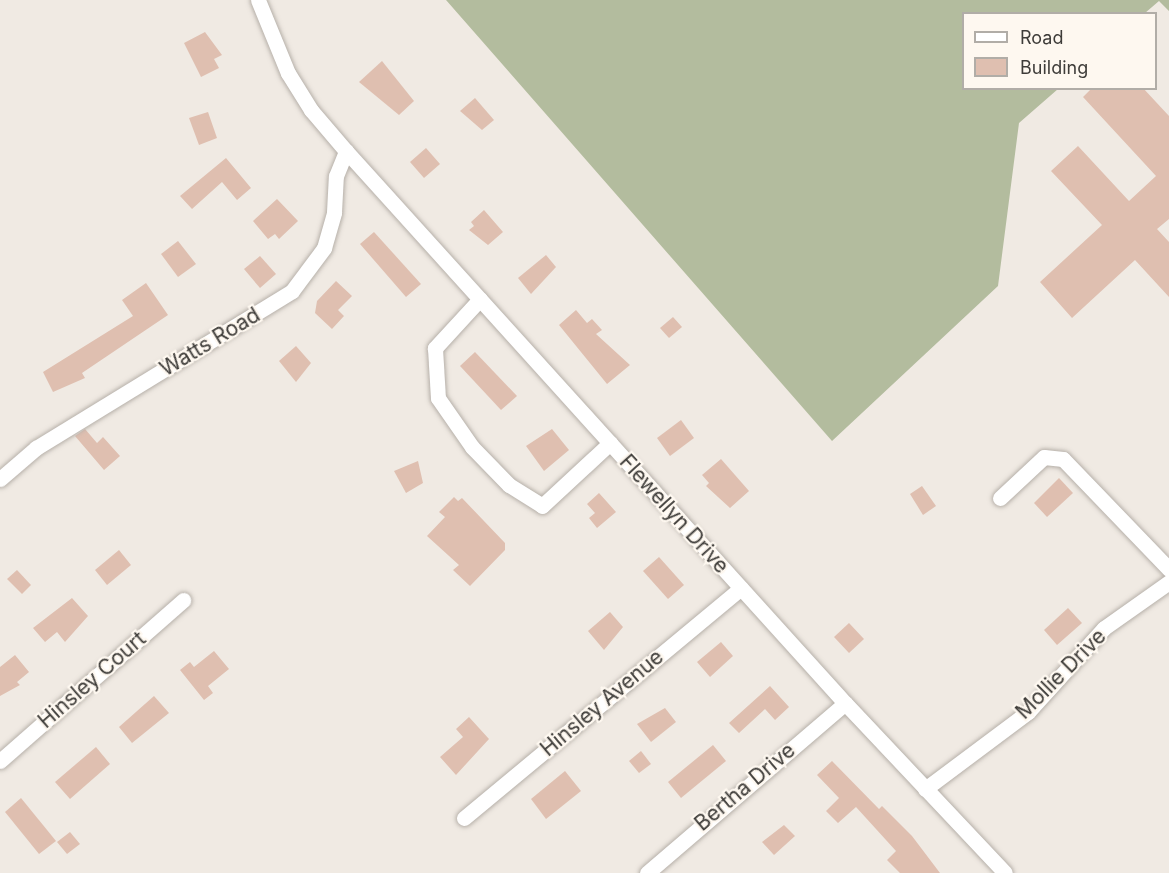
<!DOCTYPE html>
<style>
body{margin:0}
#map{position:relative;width:1169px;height:873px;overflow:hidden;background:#f0eae3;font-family:Inter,sans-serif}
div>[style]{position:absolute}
.forest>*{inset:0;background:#b3bc9e}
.building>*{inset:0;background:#dfbfb0}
.roads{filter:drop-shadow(0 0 2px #b6b0a9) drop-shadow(0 0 2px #b6b0a9)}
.street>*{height:15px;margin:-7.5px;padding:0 7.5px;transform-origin:7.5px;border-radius:7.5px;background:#fff}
span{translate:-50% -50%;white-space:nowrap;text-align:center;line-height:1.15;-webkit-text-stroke:4.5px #fef8f0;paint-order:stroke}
.street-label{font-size:21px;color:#3e3c39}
.legend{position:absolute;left:962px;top:12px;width:195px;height:78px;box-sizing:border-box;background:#fef8f0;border:2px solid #b1ada7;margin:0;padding:8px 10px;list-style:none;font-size:18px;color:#3e3c39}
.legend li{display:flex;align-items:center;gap:12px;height:30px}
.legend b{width:30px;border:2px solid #b1ada7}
</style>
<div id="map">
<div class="forest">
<i style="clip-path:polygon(446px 0,1169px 0,1169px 11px,1159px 1px,1145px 13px,964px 14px,964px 88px,1058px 89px,1019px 123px,998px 286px,832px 441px)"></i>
</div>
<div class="building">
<i style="clip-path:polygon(205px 32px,222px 55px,214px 59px,219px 68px,201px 77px,184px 43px)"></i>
<i style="clip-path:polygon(382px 61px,414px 101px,399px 115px,359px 82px)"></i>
<i style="clip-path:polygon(1092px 88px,1143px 88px,1169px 116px,1169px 219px,1157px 229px,1169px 242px,1169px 297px,1135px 260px,1072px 318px,1040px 282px,1102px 225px,1051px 171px,1078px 146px,1129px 201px,1156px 176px,1083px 97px)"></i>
<i style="clip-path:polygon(475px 98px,494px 120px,482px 130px,460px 111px)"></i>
<i style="clip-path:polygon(208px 112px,217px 138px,199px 145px,189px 118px)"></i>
<i style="clip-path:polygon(426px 148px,440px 164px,424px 178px,410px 162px)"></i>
<i style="clip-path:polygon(226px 158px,251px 188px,237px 200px,222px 182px,192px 209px,180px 196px)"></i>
<i style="clip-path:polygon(277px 199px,298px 221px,279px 239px,275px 234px,268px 239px,253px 221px)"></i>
<i style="clip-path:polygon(484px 210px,503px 232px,488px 245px,469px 230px,474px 226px,471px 222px)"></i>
<i style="clip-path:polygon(374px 232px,421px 284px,406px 297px,360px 244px)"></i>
<i style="clip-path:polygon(178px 241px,196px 264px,178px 277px,161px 254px)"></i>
<i style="clip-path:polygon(546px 255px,556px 267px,531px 294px,518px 278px)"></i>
<i style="clip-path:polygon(260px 256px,276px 274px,260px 288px,244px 269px)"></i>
<i style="clip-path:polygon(336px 281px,352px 296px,338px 310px,344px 316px,332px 329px,315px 313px,317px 301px)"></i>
<i style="clip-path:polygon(146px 283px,168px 315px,82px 373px,85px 378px,53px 392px,43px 372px,133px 316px,122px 300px)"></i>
<i style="clip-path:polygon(576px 310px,587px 323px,592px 319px,602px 330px,596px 334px,630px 365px,607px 384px,559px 325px)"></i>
<i style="clip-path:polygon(673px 317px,682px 327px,669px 338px,660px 328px)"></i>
<i style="clip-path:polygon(296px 346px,311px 363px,296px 382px,279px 361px)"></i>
<i style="clip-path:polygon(475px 352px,517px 396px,501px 410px,460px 366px)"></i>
<i style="clip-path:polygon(681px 420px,694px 438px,670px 456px,657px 438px)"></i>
<i style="clip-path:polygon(85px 429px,97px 443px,103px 437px,120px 456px,104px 470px,75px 436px)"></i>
<i style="clip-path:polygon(552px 429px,569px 450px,544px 471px,526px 446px)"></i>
<i style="clip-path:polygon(721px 459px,749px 491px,730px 508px,706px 486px,709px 483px,702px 475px)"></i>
<i style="clip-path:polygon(418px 461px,423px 483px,406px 493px,394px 471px)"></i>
<i style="clip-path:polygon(1059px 478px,1073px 493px,1047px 517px,1034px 503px)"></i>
<i style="clip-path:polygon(922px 486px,936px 506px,923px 515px,910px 494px)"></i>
<i style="clip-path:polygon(599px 493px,616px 512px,597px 528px,589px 518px,595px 513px,587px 504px)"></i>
<i style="clip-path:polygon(454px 497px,458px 501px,462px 498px,505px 543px,505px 550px,470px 586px,453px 570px,459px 565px,427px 536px,445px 517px,439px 512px)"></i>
<i style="clip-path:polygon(119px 550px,131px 565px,107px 585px,95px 570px)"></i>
<i style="clip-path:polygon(659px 557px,684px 585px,668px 599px,643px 571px)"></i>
<i style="clip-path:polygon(17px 570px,31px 585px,22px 594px,7px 579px)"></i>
<i style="clip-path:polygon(72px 598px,88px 616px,65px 642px,57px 632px,45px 642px,33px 628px)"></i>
<i style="clip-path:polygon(1068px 608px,1082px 623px,1057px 645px,1044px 630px)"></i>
<i style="clip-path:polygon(610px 612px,623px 627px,604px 650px,588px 631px)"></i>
<i style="clip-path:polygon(849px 623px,864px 639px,849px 653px,834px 637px)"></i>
<i style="clip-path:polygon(721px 642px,733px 656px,710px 677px,697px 662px)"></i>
<i style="clip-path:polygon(214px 651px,229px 669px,208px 686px,213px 693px,204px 700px,180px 670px,190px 662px,194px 667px)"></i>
<i style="clip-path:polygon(15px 655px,29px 672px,17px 682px,20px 685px,0 696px,0 667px)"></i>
<i style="clip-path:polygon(770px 686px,789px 707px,775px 720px,765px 709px,739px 733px,729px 723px)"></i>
<i style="clip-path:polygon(154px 696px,169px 713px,132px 743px,119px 727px)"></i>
<i style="clip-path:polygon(665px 708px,676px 722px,651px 742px,637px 724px)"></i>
<i style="clip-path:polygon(469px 717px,489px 739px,456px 775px,440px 757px,463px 737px,456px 729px)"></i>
<i style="clip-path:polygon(713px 745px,726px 761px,681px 798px,668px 782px)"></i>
<i style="clip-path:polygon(96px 747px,110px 764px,70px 799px,55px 782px)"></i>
<i style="clip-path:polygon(641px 751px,651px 764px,639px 773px,629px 761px)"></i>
<i style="clip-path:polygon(832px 761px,879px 809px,882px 806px,912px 836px,940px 873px,900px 873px,887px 860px,896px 851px,856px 807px,838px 823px,826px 811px,839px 798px,817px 775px)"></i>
<i style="clip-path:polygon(565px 771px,581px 791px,546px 819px,531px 799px)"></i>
<i style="clip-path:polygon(21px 798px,56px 841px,39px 854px,5px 812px)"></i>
<i style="clip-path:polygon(784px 825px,795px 836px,774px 855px,762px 842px)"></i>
<i style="clip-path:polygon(70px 832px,80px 844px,67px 854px,57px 842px)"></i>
</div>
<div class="roads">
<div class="street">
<i style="left:258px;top:0;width:79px;rotate:67.7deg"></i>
<i style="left:288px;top:73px;width:44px;rotate:58.1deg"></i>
<i style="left:311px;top:110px;width:54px;rotate:49.5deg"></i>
<i style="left:346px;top:151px;width:744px;rotate:47.89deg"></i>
<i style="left:845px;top:703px;width:233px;rotate:46.7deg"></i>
<i style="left:480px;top:299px;width:67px;rotate:132.6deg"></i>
<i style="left:435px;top:348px;width:50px;rotate:86.6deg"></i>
<i style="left:438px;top:398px;width:60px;rotate:55.2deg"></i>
<i style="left:472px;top:447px;width:53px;rotate:45.8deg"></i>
<i style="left:509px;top:485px;width:39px;rotate:32deg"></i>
<i style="left:542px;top:506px;width:93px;rotate:-42.8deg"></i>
<i style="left:0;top:479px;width:48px;rotate:-40.7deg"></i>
<i style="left:36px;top:448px;width:300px;rotate:-31.5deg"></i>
<i style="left:292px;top:291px;width:54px;rotate:-53.3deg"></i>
<i style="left:324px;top:248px;width:37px;rotate:-74deg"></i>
<i style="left:334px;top:212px;width:36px;rotate:-87deg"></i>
<i style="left:336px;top:176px;width:27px;rotate:-68deg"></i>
<i style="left:1000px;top:498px;width:60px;rotate:-43deg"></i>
<i style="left:1044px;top:457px;width:19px;rotate:6deg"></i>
<i style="left:1063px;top:459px;width:153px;rotate:46.1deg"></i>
<i style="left:0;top:761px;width:244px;rotate:-41.3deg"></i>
<i style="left:925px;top:789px;width:129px;rotate:-36.8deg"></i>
<i style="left:1028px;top:712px;width:113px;rotate:-47.9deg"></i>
<i style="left:1104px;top:628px;width:80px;rotate:-35.3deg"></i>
<i style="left:464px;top:818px;width:360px;rotate:-39.7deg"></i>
<i style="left:647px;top:873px;width:261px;rotate:-40.6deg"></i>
</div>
</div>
<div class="street-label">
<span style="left:210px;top:342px;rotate:-31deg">Watts Road</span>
<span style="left:674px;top:514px;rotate:48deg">Flewellyn Drive</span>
<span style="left:1061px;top:674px;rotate:-45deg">Mollie Drive</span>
<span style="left:92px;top:680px;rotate:-41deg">Hinsley Court</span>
<span style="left:602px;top:703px;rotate:-40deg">Hinsley Avenue</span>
<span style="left:745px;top:787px;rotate:-40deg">Bertha Drive</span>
</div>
<ul class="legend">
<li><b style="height:8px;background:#fff"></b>Road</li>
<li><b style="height:16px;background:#dfbfb0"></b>Building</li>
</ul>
</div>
